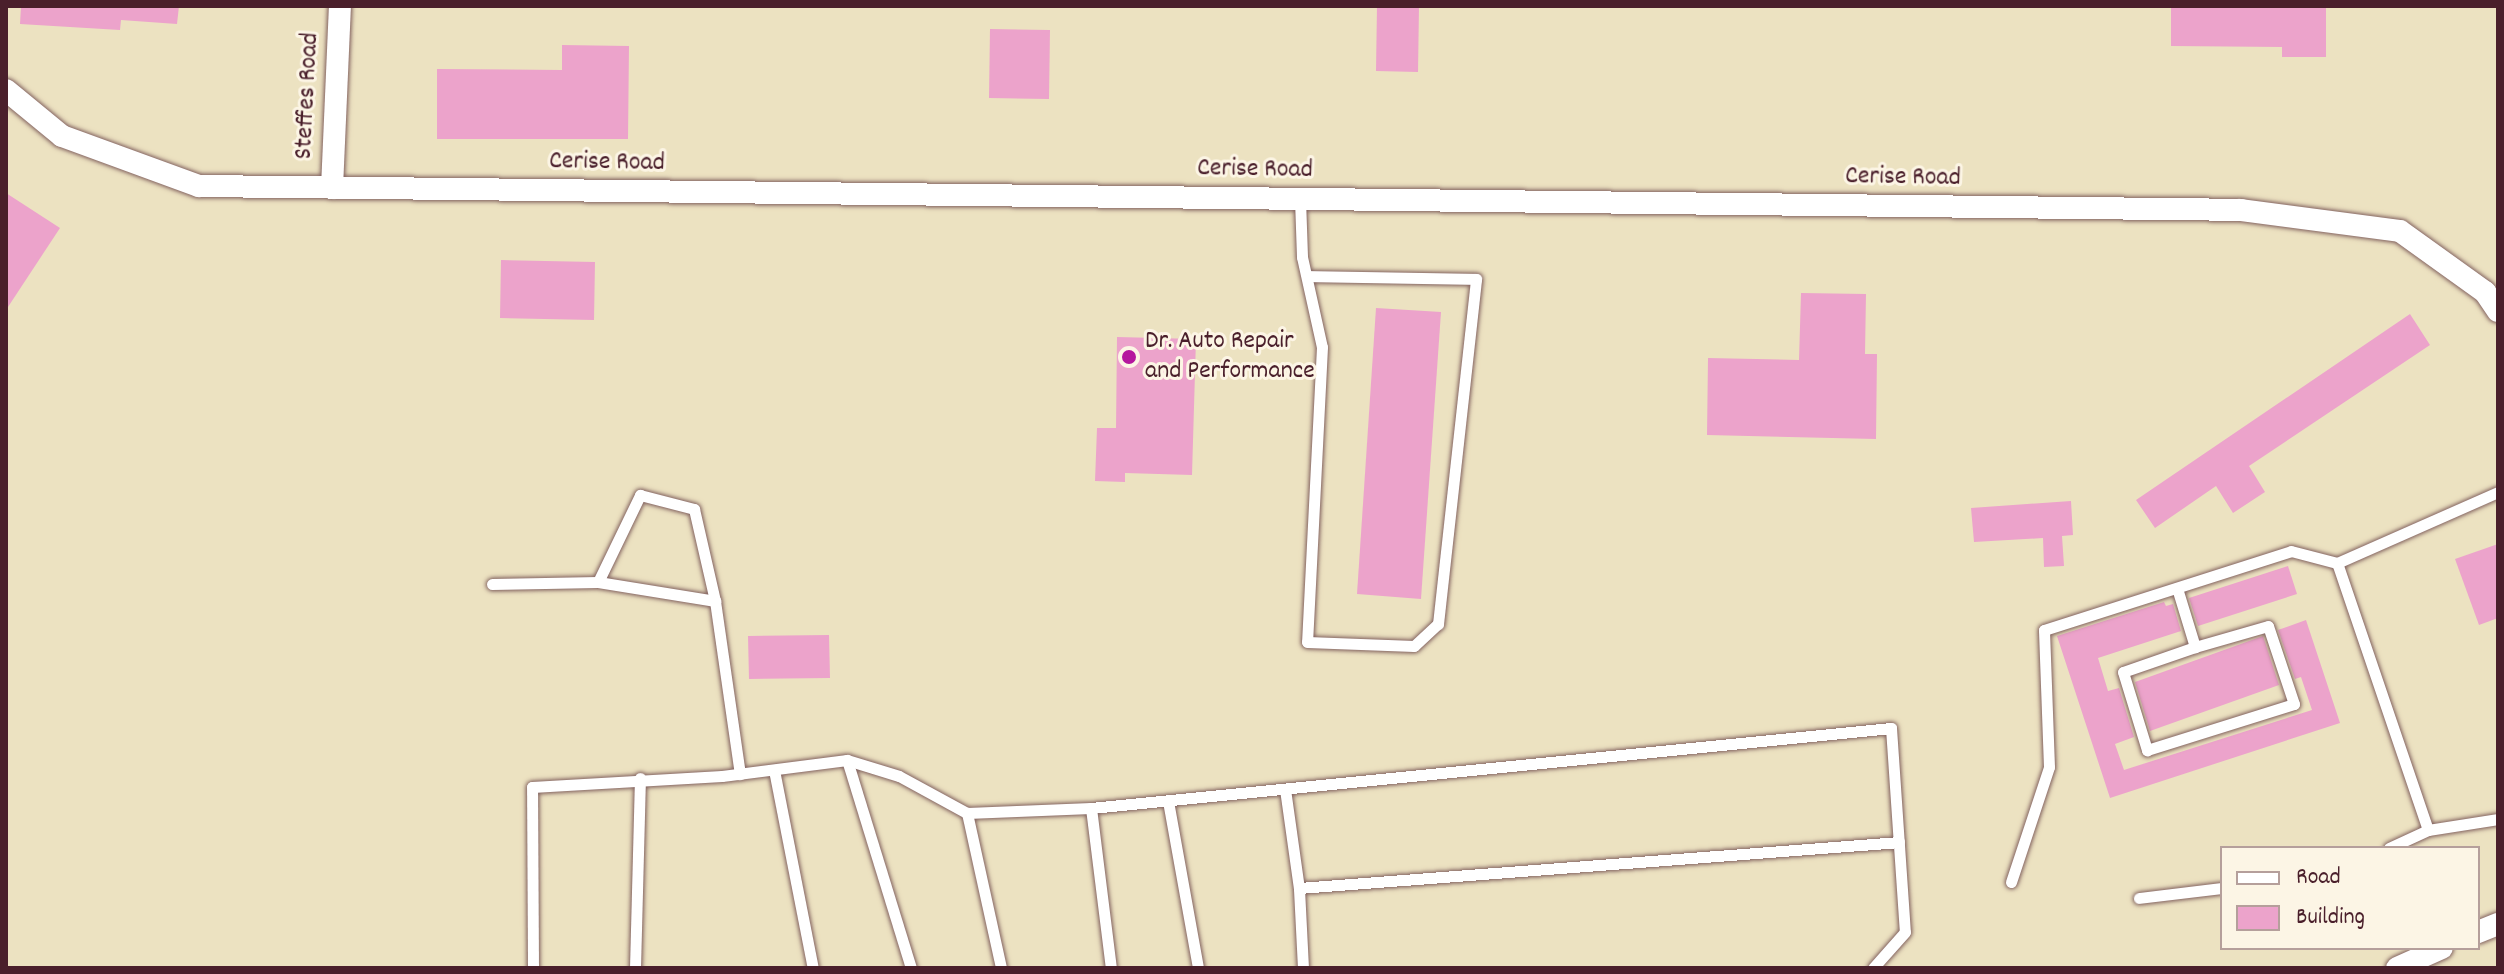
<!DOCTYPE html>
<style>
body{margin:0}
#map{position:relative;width:2504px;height:974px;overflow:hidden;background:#ece2c1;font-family:Dekko,sans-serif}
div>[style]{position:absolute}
.building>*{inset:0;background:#eca3cb}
.roads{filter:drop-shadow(0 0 2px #836360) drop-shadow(0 0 2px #836360)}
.service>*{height:11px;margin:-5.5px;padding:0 5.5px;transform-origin:5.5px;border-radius:5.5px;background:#fff}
.minor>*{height:22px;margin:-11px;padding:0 11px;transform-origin:11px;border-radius:11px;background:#fff}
.dots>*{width:22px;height:22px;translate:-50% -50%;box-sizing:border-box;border:4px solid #fcf5e5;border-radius:50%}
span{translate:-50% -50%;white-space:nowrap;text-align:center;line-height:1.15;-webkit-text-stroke:6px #fcf5e5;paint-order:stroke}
.street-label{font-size:26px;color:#4a1f2b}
.poi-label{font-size:26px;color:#4a1f2b}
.left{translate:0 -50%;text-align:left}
.frame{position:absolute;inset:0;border:8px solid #4a1f2b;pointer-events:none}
.legend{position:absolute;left:2220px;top:846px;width:260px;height:104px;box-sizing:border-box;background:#fcf5e5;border:2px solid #b59f9b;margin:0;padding:10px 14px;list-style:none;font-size:24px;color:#4a1f2b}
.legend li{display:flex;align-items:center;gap:16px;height:40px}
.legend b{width:40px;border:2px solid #b59f9b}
</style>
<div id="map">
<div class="building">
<i style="clip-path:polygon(21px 6px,179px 6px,177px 24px,121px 20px,120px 30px,20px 24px)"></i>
<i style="clip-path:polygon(1377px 6px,1419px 6px,1418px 72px,1376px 71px)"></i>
<i style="clip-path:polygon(2171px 6px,2326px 6px,2326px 57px,2282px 57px,2282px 47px,2171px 46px)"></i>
<i style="clip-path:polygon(990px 29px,1050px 30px,1049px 99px,989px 98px)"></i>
<i style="clip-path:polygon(562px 45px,629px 46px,628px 139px,437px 139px,437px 69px,562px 70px)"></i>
<i style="clip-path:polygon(6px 193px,60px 228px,6px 310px)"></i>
<i style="clip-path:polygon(501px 260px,595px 262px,594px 320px,500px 318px)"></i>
<i style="clip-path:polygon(1801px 293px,1866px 294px,1865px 354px,1877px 354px,1876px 439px,1707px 435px,1708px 358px,1799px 360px)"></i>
<i style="clip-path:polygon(1376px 308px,1441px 312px,1421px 599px,1357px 594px)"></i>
<i style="clip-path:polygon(2410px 314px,2430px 345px,2249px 466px,2265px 492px,2233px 513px,2216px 486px,2155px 528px,2136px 500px)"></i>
<i style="clip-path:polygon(1117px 337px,1196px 339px,1192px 475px,1125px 473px,1125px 482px,1095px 481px,1097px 428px,1116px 428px)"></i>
<i style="clip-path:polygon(2071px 501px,2073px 535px,2062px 536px,2064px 566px,2044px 567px,2043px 538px,1974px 542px,1971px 508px)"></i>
<i style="clip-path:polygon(2498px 544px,2498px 618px,2479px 625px,2455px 559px)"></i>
<i style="clip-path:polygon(2288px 566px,2297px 594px,2198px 626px,2189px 598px)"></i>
<i style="clip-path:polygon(2164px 602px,2166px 606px,2173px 604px,2181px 631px,2098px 658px,2108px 691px,2119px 688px,2134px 737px,2115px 744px,2124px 770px,2312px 710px,2301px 677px,2295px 679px,2278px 630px,2306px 620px,2340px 723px,2110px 798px,2057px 636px)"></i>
<i style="clip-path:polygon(829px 635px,830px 678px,749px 679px,748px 636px)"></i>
<i style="clip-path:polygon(2263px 636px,2279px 685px,2150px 731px,2135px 682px)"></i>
</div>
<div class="roads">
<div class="service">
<i style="left:1300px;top:199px;width:58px;rotate:88deg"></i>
<i style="left:1302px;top:257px;width:92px;rotate:77.5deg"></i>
<i style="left:1322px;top:347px;width:295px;rotate:92.9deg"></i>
<i style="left:1307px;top:642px;width:107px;rotate:2.1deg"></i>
<i style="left:1414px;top:646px;width:33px;rotate:-43deg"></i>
<i style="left:1438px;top:624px;width:347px;rotate:-83.7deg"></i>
<i style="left:1476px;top:279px;width:168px;rotate:-179deg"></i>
<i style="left:598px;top:582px;width:119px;rotate:9.2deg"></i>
<i style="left:492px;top:584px;width:106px;rotate:-1.1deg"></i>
<i style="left:598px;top:582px;width:97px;rotate:-64.2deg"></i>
<i style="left:640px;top:495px;width:56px;rotate:14.5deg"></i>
<i style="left:694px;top:509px;width:94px;rotate:77.1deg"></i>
<i style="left:715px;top:601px;width:175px;rotate:81.8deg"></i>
<i style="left:2177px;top:588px;width:62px;rotate:73deg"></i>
<i style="left:2195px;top:647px;width:76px;rotate:160.9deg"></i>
<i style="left:2123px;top:672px;width:82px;rotate:72.9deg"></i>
<i style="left:2147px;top:750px;width:154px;rotate:-17.4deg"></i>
<i style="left:2294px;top:704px;width:82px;rotate:-108.4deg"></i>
<i style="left:2268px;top:626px;width:76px;rotate:164deg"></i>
<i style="left:847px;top:760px;width:54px;rotate:17.1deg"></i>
<i style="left:899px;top:776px;width:77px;rotate:28.6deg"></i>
<i style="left:967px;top:813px;width:124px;rotate:-2.3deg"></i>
<i style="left:1091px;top:808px;width:804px;rotate:-5.71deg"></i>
<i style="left:1891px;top:728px;width:204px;rotate:86.1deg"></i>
<i style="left:1905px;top:932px;width:48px;rotate:131.6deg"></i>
<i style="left:774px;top:770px;width:202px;rotate:78.9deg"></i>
<i style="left:1285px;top:789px;width:100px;rotate:82deg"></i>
<i style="left:1168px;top:801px;width:170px;rotate:79.8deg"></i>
<i style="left:1091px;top:808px;width:161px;rotate:82.9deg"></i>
<i style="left:967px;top:813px;width:159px;rotate:77.6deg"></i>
<i style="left:2428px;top:830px;width:282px;rotate:-108.8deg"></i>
<i style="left:2337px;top:563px;width:176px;rotate:-23.8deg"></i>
<i style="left:2389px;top:848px;width:43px;rotate:-24.8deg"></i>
<i style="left:2428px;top:830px;width:71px;rotate:-8.9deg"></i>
<i style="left:2011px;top:882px;width:121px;rotate:-71.7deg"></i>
<i style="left:2049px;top:767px;width:137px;rotate:-92.1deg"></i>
<i style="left:2044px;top:630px;width:259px;rotate:-17.7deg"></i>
<i style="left:2291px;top:551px;width:48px;rotate:14.6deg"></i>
<i style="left:2139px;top:898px;width:84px;rotate:-6.9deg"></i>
<i style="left:533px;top:968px;width:181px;rotate:-90.3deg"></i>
<i style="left:532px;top:787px;width:190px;rotate:-3.3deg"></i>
<i style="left:722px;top:776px;width:126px;rotate:-7.3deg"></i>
<i style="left:847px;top:760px;width:218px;rotate:72.9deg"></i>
<i style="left:635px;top:968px;width:190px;rotate:-88.5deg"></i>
<i style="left:1303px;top:968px;width:80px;rotate:-92.9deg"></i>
<i style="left:1299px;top:888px;width:602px;rotate:-4.38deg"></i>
</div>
<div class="minor">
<i style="left:6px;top:90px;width:72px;rotate:39.4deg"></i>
<i style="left:62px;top:136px;width:146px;rotate:20.1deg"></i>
<i style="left:199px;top:186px;width:2042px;rotate:0.67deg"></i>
<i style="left:2241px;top:210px;width:160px;rotate:7.5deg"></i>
<i style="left:2400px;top:231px;width:105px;rotate:35.7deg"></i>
<i style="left:2485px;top:292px;width:23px;rotate:56deg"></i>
<i style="left:332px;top:188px;width:182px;rotate:-87.5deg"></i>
<i style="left:2478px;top:932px;width:22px;rotate:-22deg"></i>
<i style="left:2397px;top:968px;width:49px;rotate:-24deg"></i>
</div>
</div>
<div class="dots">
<i style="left:1129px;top:357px;background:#b5179e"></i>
</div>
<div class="street-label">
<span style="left:308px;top:96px;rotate:-87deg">Steffes Road</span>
<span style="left:607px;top:163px;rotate:1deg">Cerise Road</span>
<span style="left:1255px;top:170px;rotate:1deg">Cerise Road</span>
<span style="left:1903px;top:178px;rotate:1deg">Cerise Road</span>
</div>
<div class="poi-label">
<span class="left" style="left:1145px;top:357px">Dr. Auto Repair<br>and Performance</span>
</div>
<div class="frame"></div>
<ul class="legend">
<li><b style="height:10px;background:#fff"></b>Road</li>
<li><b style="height:22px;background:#eca3cb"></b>Building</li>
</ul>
</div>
